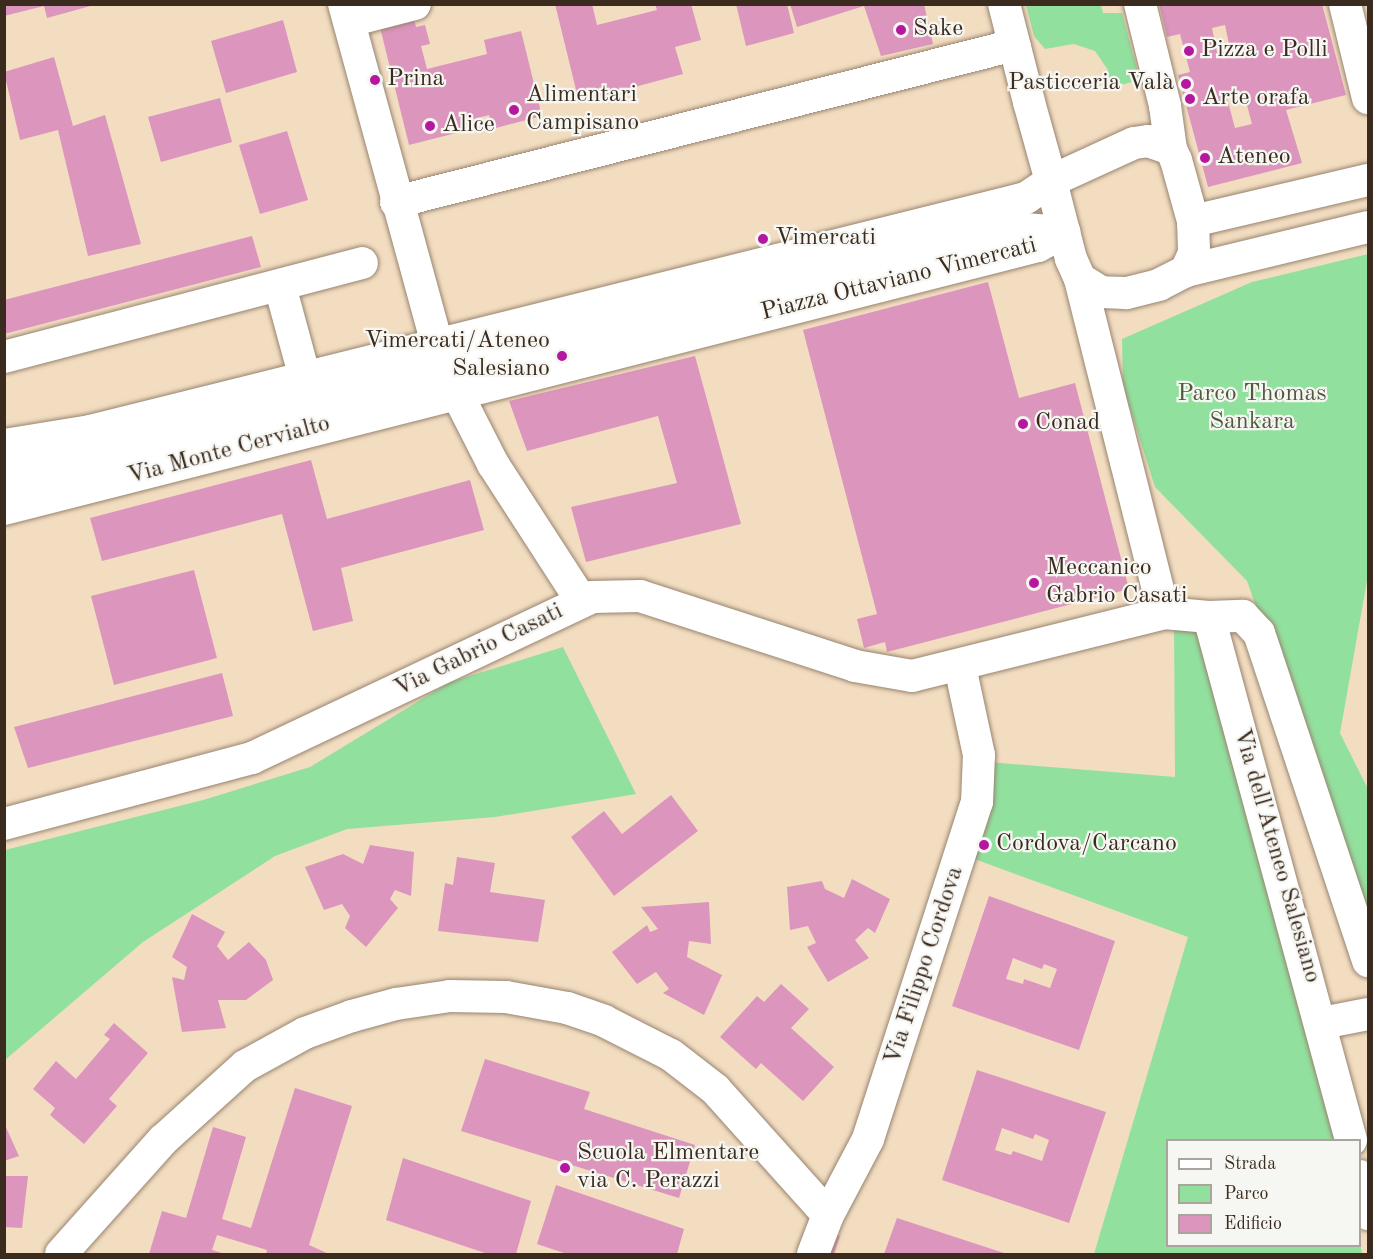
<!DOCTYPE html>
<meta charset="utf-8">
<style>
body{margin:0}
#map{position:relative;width:1373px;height:1259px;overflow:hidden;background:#f3ddc1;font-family:"Old Standard TT",serif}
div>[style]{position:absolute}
.green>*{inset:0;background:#92e09e}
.building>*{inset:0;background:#dc95bd}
.roads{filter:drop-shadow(0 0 2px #978470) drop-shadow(0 0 2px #978470)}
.minor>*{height:32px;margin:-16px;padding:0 16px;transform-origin:16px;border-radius:16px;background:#fff}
.dots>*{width:16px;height:16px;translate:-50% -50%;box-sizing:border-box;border:3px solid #f6f6f2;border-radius:50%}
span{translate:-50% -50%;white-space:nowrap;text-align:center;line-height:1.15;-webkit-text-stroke:4.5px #f6f6f2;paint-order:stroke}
.poi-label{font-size:24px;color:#3b2a1e}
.left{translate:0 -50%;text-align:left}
.right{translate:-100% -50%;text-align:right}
.street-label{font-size:24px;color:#3b2a1e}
.park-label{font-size:24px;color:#51583e}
.frame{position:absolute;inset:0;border:6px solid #3b2a1e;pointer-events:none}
.legend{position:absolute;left:1166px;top:1139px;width:195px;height:108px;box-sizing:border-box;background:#f6f6f2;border:2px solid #aba49d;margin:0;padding:8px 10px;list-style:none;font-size:18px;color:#3b2a1e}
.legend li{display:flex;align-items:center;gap:12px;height:30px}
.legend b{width:30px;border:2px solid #aba49d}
</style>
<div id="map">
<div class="green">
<i style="clip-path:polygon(1026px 5px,1101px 5px,1103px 13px,1122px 13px,1140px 80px,1109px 88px,1108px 70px,1095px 51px,1074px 44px,1045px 49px,1034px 36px)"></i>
<i style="clip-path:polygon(1368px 254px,1368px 575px,1340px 733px,1368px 789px,1368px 918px,1247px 581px,1155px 487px,1123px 386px,1122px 339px,1252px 282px)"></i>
<i style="clip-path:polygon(1174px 619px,1204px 622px,1339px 1140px,1168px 1140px,1168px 1246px,1360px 1243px,1362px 1254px,1094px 1254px,1188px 937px,969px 857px,988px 762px,1175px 777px)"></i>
<i style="clip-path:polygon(563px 647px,636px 794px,495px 817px,347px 829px,275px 856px,143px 942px,5px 1060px,5px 850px,203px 800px,310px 767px,450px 682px)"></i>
</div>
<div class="building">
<i style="clip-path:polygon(4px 4px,94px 4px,94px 5px,47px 18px,44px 6px,4px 16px)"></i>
<i style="clip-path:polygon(555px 4px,592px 4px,597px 25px,657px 10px,655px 4px,691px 4px,701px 40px,675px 47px,683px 74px,579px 102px)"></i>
<i style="clip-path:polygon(736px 4px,787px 4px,794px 33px,746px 46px)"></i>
<i style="clip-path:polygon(790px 4px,924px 4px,933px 44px,881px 56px,864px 6px,797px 27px)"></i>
<i style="clip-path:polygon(evenodd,1159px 4px,1322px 4px,1346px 95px,1286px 110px,1302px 163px,1208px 187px,1178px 75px,1190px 72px,1180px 34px,1167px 37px,1159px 4px,1225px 25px,1230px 49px,1217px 52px,1212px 28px,1225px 25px,1159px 4px,1244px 94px,1252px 124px,1235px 128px,1227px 98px,1244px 94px)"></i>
<i style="clip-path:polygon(411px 7px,416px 27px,425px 25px,430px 44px,421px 46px,427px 69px,487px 54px,484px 40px,521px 31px,542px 116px,492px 129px,489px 115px,462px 122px,464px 131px,409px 145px,377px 15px)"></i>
<i style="clip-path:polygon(283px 20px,297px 72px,226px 93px,211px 41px)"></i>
<i style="clip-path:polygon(54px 57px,73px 126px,105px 115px,141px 244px,88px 256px,58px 130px,20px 140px,4px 72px)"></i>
<i style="clip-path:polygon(220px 98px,232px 142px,161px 162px,148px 117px)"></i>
<i style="clip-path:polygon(287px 131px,308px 200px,260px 214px,239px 145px)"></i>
<i style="clip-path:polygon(252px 236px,261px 267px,4px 334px,4px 300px)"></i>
<i style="clip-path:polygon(988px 282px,1019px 398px,1075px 383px,1129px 589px,887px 652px,885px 642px,864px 648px,857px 619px,877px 614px,803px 330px)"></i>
<i style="clip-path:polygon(695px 356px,741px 524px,586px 562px,571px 507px,677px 483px,658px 416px,527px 451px,509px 401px)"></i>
<i style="clip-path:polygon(311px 460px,327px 519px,470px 480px,484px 530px,341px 568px,353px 621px,313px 631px,282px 514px,102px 561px,90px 518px)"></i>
<i style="clip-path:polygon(194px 570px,217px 658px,114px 685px,91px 596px)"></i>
<i style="clip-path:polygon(222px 673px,233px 716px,28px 768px,14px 727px)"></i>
<i style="clip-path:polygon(671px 795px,698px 831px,614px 896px,571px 837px,604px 811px,622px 834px)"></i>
<i style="clip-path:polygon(370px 845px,414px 852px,411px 896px,395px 890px,390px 899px,398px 908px,366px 947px,345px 928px,350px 916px,342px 904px,324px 910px,305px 867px,343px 854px,363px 864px)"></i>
<i style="clip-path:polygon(457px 857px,495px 863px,490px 892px,545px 900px,538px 942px,438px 931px,445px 883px,453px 885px)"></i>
<i style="clip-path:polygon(852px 879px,890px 899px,875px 933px,868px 928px,855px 940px,869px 958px,828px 982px,807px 947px,816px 943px,808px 926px,790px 930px,787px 887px,822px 881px,825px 889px,844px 898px)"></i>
<i style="clip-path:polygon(evenodd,989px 896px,1115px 941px,1079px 1050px,952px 1006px,989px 896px,1013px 958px,1042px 969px,1044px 964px,1057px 969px,1050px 988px,1024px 979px,1023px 984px,1006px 979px,1013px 958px)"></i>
<i style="clip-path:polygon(709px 902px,711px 944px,689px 941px,687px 957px,722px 975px,704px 1015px,663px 993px,669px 989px,656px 972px,637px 984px,612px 952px,647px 925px,650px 932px,658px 929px,641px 907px)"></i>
<i style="clip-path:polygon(192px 914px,225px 932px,217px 946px,228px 960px,249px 942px,266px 960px,273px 980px,246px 1000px,218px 1000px,226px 1028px,182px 1032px,172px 977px,184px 980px,187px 967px,172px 957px)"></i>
<i style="clip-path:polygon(781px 984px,809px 1009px,791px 1028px,834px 1067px,803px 1101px,761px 1063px,756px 1069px,720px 1037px,757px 996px,764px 1002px)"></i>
<i style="clip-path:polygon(114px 1023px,148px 1053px,109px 1099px,117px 1106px,84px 1144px,50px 1115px,55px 1108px,33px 1089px,56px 1061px,76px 1079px,110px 1039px,104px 1035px)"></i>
<i style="clip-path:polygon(485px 1059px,590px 1092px,584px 1109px,695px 1145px,679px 1198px,461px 1131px)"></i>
<i style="clip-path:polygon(evenodd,977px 1070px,1106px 1112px,1069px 1223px,942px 1180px,977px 1070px,1002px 1128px,1033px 1139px,1035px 1134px,1049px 1140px,1042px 1161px,1013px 1151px,1011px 1155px,995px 1150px,1002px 1128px)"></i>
<i style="clip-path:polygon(295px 1088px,352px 1106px,309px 1245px,329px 1254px,266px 1254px,267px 1250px,217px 1235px,212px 1250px,225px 1254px,149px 1254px,162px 1211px,186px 1218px,213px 1127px,246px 1137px,222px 1219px,251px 1228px)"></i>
<i style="clip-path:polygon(4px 1123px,19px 1156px,4px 1161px)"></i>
<i style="clip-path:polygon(403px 1158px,531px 1201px,516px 1254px,488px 1254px,386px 1220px)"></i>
<i style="clip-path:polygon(4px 1176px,28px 1176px,22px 1228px,4px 1227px)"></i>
<i style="clip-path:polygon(556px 1185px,684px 1229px,677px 1254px,567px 1254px,537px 1244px)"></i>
<i style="clip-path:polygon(897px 1218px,1007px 1254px,884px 1254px)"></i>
<i style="clip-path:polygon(834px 1233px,840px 1236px,834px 1254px,825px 1254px)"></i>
</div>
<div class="roads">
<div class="minor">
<i style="left:344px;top:4px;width:375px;rotate:74.7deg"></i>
<i style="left:443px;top:366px;width:110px;rotate:63deg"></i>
<i style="left:493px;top:464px;width:162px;rotate:57.1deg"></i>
<i style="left:1140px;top:4px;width:105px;rotate:76.2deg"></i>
<i style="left:1165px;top:106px;width:43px;rotate:82.1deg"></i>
<i style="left:1345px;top:4px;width:97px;rotate:76.3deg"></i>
<i style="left:349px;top:21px;width:68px;rotate:-14.4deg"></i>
<i style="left:396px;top:202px;width:638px;rotate:-14.25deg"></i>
<i style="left:1193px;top:221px;width:180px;rotate:-13.2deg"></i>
<i style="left:1186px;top:271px;width:187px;rotate:-13.6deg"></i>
<i style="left:1080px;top:279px;width:344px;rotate:75.9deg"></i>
<i style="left:280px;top:286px;width:95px;rotate:74.8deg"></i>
<i style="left:4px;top:357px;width:370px;rotate:-14.7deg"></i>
<i style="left:4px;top:445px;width:87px;rotate:-9.2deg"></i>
<i style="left:90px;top:431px;width:965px;rotate:-13.98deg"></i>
<i style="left:1026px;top:198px;width:30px;rotate:-34deg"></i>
<i style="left:1051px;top:181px;width:91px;rotate:-24.6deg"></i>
<i style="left:1134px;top:143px;width:14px;rotate:-8deg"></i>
<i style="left:1148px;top:141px;width:24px;rotate:19deg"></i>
<i style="left:1171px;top:149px;width:12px;rotate:66deg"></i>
<i style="left:1176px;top:160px;width:63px;rotate:74.4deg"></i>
<i style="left:1193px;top:221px;width:32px;rotate:88deg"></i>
<i style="left:1194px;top:253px;width:20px;rotate:114deg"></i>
<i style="left:1186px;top:271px;width:30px;rotate:153deg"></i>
<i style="left:1159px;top:285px;width:34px;rotate:166deg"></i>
<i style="left:1126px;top:293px;width:25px;rotate:-178deg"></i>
<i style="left:1101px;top:292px;width:25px;rotate:-148deg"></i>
<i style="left:1080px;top:279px;width:22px;rotate:-114deg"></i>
<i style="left:1071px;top:259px;width:81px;rotate:-104.4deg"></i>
<i style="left:1051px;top:181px;width:82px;rotate:-105.6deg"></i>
<i style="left:1029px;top:102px;width:101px;rotate:-104.3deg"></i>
<i style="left:4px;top:477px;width:453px;rotate:-14.2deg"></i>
<i style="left:443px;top:366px;width:49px;rotate:-7deg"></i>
<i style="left:492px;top:360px;width:538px;rotate:-14.19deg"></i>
<i style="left:1014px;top:228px;width:47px;rotate:4.9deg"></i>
<i style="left:4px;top:509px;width:1067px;rotate:-14.27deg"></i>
<i style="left:1038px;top:246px;width:30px;rotate:-28deg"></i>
<i style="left:1209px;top:617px;width:34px;rotate:-2deg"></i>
<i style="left:1243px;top:616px;width:23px;rotate:47deg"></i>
<i style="left:1259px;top:633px;width:346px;rotate:71.6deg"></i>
<i style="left:4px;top:824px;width:257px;rotate:-14.9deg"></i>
<i style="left:252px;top:758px;width:376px;rotate:-25.3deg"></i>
<i style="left:592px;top:597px;width:48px;rotate:-1.2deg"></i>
<i style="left:640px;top:596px;width:226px;rotate:18deg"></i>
<i style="left:855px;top:666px;width:58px;rotate:10deg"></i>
<i style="left:912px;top:676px;width:260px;rotate:-14deg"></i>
<i style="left:1164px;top:613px;width:45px;rotate:5.1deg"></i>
<i style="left:1209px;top:617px;width:542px;rotate:74.81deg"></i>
<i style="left:1322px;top:1023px;width:47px;rotate:-11.1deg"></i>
<i style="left:1360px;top:1176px;width:39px;rotate:78deg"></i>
<i style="left:61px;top:1254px;width:153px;rotate:-48.2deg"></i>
<i style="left:163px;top:1140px;width:110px;rotate:-42.1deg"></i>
<i style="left:245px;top:1066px;width:68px;rotate:-28.8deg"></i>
<i style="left:305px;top:1033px;width:50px;rotate:-19.9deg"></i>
<i style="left:352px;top:1016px;width:46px;rotate:-15.3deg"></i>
<i style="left:396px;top:1004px;width:55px;rotate:-8.4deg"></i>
<i style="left:450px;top:996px;width:56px;rotate:1deg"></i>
<i style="left:506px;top:997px;width:62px;rotate:10.2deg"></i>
<i style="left:567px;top:1008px;width:39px;rotate:19deg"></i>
<i style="left:604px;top:1021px;width:75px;rotate:26.9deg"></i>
<i style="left:671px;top:1055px;width:56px;rotate:37.7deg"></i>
<i style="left:715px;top:1089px;width:169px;rotate:48.1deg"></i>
<i style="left:813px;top:1254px;width:42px;rotate:-69deg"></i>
<i style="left:828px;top:1215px;width:86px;rotate:-62.2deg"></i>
<i style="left:868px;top:1139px;width:354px;rotate:-72.1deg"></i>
<i style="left:977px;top:802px;width:47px;rotate:-87.6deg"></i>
<i style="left:979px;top:755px;width:91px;rotate:-102.1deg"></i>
</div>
</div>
<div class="dots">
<i style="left:901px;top:30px;background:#b5179e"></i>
<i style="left:1189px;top:51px;background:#b5179e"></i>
<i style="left:375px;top:80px;background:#b5179e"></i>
<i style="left:1186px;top:84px;background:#b5179e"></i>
<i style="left:1190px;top:99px;background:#b5179e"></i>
<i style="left:514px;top:110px;background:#b5179e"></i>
<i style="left:430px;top:126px;background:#b5179e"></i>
<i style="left:1205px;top:158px;background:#b5179e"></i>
<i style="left:763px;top:239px;background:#b5179e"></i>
<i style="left:562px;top:356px;background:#b5179e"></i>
<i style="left:1023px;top:424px;background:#b5179e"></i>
<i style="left:1034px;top:583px;background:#b5179e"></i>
<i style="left:984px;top:845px;background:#b5179e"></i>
<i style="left:565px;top:1168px;background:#b5179e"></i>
</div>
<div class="poi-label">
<span class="left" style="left:913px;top:30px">Sake</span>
<span class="left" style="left:1201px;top:51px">Pizza e Polli</span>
<span class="left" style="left:387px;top:80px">Prina</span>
<span class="right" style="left:1174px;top:84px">Pasticceria Valà</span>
<span class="left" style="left:526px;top:110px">Alimentari<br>Campisano</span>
<span class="left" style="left:1202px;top:99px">Arte orafa</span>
<span class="left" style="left:442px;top:126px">Alice</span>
<span class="left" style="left:1217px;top:158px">Ateneo</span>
<span class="left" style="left:775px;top:239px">Vimercati</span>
<span class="right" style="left:550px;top:356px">Vimercati/Ateneo<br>Salesiano</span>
<span class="left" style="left:1035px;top:424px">Conad</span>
<span class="left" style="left:1046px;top:583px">Meccanico<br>Gabrio Casati</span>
<span class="left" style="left:996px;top:845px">Cordova/Carcano</span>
<span class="left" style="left:577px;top:1168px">Scuola Elmentare<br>via C. Perazzi</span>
</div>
<div class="street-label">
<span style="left:899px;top:280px;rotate:-14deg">Piazza Ottaviano Vimercati</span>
<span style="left:229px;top:451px;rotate:-15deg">Via Monte Cervialto</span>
<span style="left:479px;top:651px;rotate:-26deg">Via Gabrio Casati</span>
<span style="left:1276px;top:856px;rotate:74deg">Via dell'Ateneo Salesiano</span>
<span style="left:925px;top:966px;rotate:-72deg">Via Filippo Cordova</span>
</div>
<div class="park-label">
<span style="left:1252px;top:409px">Parco Thomas<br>Sankara</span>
</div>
<div class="frame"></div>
<ul class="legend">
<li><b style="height:8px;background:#fff"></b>Strada</li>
<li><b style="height:16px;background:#92e09e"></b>Parco</li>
<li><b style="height:16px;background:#dc95bd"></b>Edificio</li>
</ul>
</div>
